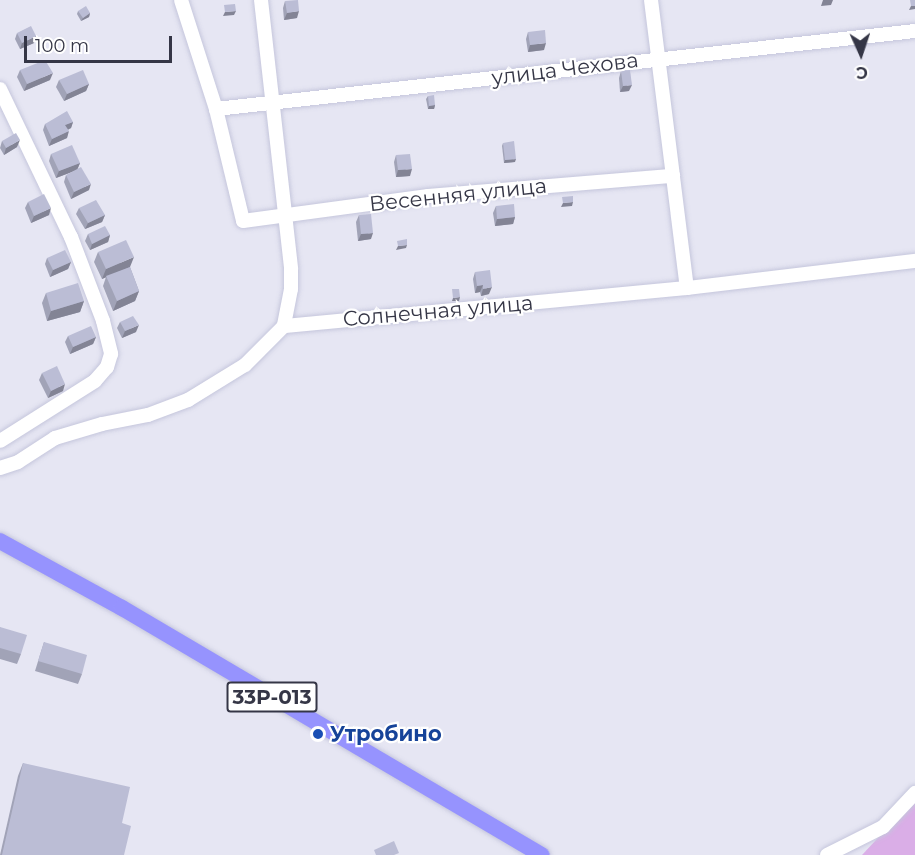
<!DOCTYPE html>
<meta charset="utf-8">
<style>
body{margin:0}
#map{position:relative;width:915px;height:855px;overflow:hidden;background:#e6e6f3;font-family:Montserrat,sans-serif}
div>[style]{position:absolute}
.green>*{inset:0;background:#daaee7}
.roads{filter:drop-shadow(0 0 2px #c5c6dc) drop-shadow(0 0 2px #c5c6dc)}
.minor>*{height:14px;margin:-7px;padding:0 7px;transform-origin:7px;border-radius:7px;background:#fff}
.major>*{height:16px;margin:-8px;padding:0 8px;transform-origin:8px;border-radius:8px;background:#9693fe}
.wall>*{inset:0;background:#a1a3b7}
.shaded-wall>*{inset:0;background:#838495}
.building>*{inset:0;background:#bbbdd5}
.dots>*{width:16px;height:16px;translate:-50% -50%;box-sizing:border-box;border:3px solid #fff;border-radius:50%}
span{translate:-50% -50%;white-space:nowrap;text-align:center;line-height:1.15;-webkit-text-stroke:4.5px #fff;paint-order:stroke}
.shield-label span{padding:2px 4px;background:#fff;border:2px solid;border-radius:4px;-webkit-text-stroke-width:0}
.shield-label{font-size:20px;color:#353646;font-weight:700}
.street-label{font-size:21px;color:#353646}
.transit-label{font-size:21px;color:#164399;font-weight:700}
.left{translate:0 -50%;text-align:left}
.north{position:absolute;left:831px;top:24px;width:60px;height:60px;-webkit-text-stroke:4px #fff;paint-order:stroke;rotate:177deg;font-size:16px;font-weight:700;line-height:24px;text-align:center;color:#353646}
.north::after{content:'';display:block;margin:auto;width:21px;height:27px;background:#353646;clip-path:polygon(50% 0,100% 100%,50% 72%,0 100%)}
.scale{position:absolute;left:24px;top:36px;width:148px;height:27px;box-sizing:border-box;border:3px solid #353646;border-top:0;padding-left:8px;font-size:18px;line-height:21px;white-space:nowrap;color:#353646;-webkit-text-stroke:4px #fff;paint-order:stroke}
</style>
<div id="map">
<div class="green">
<i style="clip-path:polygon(915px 798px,915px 855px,862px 855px)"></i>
</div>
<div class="roads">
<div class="minor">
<i style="left:181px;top:0;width:114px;rotate:72.2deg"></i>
<i style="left:216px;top:109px;width:115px;rotate:76.4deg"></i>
<i style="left:243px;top:221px;width:187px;rotate:-7.7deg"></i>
<i style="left:428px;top:196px;width:246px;rotate:-4.7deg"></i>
<i style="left:261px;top:0;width:271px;rotate:83.6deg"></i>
<i style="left:291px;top:269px;width:20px;rotate:90deg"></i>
<i style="left:291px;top:289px;width:38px;rotate:101deg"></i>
<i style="left:651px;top:0;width:290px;rotate:82.9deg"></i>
<i style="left:0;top:89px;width:164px;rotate:64.4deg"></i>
<i style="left:71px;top:237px;width:90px;rotate:69.1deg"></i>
<i style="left:103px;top:321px;width:34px;rotate:76deg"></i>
<i style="left:111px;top:354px;width:14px;rotate:107deg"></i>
<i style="left:107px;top:367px;width:18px;rotate:131deg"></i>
<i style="left:95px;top:381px;width:112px;rotate:147.7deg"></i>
<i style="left:216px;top:109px;width:703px;rotate:-6.37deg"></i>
<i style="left:0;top:468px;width:19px;rotate:-18deg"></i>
<i style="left:18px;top:462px;width:44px;rotate:-33deg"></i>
<i style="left:55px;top:438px;width:49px;rotate:-16.6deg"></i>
<i style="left:102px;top:424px;width:47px;rotate:-11.1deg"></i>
<i style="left:148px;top:415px;width:43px;rotate:-20.6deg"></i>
<i style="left:188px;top:400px;width:67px;rotate:-31.6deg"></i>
<i style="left:245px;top:365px;width:55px;rotate:-45deg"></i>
<i style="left:284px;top:326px;width:405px;rotate:-5.4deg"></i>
<i style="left:687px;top:288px;width:230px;rotate:-6.8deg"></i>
<i style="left:827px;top:855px;width:63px;rotate:-26.6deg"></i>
<i style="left:883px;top:827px;width:47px;rotate:-46.7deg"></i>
</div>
<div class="major">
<i style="left:0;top:541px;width:139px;rotate:28.8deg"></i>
<i style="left:122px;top:608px;width:487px;rotate:30.5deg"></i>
</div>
</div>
<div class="wall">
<i style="clip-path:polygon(285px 1px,297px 18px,284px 20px,283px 8px)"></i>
<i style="clip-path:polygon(78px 11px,90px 13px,89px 17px,81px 21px,77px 14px)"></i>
<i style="clip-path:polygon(528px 32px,544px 50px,528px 52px,526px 39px)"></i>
<i style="clip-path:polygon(17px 33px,34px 43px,20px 49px,15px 39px)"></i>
<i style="clip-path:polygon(20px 70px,50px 80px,24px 91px,17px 77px)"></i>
<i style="clip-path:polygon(621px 71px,629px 91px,620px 92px,619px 78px)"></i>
<i style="clip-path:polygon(59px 80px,89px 84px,86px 91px,64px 101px,56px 87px)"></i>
<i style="clip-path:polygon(428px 96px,435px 105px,434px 109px,428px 109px,426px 99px)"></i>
<i style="clip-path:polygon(73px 122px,71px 128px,68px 130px,67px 138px,49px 146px,43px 130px,45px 124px)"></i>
<i style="clip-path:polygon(2px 141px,17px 147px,4px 155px,0 148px)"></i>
<i style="clip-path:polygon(503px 143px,515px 162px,504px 163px,502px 146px)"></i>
<i style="clip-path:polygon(51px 154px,80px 163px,77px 170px,56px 178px,49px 161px)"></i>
<i style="clip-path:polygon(396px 155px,410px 176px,396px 177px,394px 162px)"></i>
<i style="clip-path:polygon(66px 175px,89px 190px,71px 199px,64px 182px)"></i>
<i style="clip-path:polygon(28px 202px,49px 215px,31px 223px,25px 208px)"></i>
<i style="clip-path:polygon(496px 206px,515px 217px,513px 224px,495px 226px,493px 213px)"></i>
<i style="clip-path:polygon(79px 208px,105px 215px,102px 222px,85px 229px,76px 214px)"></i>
<i style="clip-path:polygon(359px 215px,371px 239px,358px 241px,356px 222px)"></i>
<i style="clip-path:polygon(88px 234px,110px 235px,108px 242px,90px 250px,85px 241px)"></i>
<i style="clip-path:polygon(98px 252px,130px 267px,139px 291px,135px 301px,113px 311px,103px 286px,106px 277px,102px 279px,94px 262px)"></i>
<i style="clip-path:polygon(47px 258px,71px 262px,68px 269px,50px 277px,45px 264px)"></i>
<i style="clip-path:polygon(475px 272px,489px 294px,481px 296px,480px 292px,475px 293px,473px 279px)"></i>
<i style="clip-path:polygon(46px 293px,84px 301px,80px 312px,47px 321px,42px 303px)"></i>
<i style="clip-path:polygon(120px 322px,136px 332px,122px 338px,117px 328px)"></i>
<i style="clip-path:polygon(68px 336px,96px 337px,93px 344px,70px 354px,65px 342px)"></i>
<i style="clip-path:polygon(42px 373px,63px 391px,48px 398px,39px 380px)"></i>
<i style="clip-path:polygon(0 627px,21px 654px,17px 664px,0 659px)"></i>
<i style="clip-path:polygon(44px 642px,82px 674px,78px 684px,35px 671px)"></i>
<i style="clip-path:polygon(23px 763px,122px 823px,124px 855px,0 855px,18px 776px)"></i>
</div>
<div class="shaded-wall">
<i style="clip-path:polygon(823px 0,833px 0,831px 5px,821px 6px)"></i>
<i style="clip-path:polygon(911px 6px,915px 6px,915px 9px,909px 10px)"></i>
<i style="clip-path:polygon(236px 11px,234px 15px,223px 16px,225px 12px)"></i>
<i style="clip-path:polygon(299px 11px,297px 18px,284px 20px,287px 13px)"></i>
<i style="clip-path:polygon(90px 13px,89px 17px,81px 21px,83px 18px)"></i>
<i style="clip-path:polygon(36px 36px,34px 43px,20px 49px,22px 43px)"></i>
<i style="clip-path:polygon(546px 43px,544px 50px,528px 52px,530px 45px)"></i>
<i style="clip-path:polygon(53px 73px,50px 80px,24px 91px,27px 84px)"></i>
<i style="clip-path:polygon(89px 84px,86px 91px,64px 101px,67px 94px)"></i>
<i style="clip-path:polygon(632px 85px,629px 91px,620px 92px,623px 86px)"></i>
<i style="clip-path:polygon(435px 105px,434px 109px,428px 109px,429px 106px)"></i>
<i style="clip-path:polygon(73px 122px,71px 128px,62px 132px,65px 125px)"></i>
<i style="clip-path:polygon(69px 131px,67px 138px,49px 146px,52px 139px)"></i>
<i style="clip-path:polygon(20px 140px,17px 147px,4px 155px,6px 148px)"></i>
<i style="clip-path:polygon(516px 159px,515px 162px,504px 163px,505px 160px)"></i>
<i style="clip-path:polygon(80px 163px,77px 170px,56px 178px,59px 171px)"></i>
<i style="clip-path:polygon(412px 169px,410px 176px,396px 177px,398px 170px)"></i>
<i style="clip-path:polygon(91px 184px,89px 190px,71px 199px,74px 192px)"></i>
<i style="clip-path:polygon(573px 202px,572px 206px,561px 207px,563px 203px)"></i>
<i style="clip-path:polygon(51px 208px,49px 215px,31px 223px,34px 216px)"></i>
<i style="clip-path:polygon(105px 215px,102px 222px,85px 229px,88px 223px)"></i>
<i style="clip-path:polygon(515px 217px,513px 224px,495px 226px,497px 219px)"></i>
<i style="clip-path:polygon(373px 233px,371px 239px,358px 241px,361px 234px)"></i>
<i style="clip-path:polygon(110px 235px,108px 242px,90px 250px,92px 244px)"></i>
<i style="clip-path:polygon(407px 245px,406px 248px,396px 250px,398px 246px)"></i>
<i style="clip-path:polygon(134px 257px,130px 267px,102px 279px,106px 269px)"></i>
<i style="clip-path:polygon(71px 262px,68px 269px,50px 277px,53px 270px)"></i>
<i style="clip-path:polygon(483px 285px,480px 292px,475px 293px,477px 286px)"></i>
<i style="clip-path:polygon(492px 287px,489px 294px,481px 296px,483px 289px)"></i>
<i style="clip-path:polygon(139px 291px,135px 301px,113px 311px,117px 301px)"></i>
<i style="clip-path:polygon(460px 297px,459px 301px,452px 301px,453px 298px)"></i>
<i style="clip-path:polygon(84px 301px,80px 312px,47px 321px,51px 311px)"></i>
<i style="clip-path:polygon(139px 325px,136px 332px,122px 338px,125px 331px)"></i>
<i style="clip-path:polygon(96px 337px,93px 344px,70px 354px,73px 347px)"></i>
<i style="clip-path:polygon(65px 384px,63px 391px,48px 398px,51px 391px)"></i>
</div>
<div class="building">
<i style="clip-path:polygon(298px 0,299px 11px,287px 13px,285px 1px)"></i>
<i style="clip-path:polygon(910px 0,915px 0,915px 6px,911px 6px)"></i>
<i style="clip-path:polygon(235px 4px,236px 11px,225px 12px,224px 5px)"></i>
<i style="clip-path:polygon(86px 6px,90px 13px,83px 18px,78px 11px)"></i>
<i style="clip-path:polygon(31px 26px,36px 36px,22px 43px,17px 33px)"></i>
<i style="clip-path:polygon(545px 30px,546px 43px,530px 45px,528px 32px)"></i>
<i style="clip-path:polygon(45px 60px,53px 73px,27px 84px,20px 70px)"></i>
<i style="clip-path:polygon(83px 70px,89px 84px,67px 94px,59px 80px)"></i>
<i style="clip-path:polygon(630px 70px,632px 85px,623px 86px,621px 71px)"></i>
<i style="clip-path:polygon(434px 95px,435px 105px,429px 106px,428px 96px)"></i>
<i style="clip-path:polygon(67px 111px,73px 122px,65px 125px,69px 131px,52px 139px,45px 124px)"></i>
<i style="clip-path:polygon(16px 133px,20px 140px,6px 148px,2px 141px)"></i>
<i style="clip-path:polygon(514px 141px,516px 159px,505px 160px,503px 143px)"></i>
<i style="clip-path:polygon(72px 145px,80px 163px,59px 171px,51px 154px)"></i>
<i style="clip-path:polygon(410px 154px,412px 169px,398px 170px,396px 155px)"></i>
<i style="clip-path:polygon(81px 167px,91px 184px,74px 192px,66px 175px)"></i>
<i style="clip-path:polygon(44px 194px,51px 208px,34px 216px,28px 202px)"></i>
<i style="clip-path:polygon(573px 196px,573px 202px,563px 203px,562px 197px)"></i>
<i style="clip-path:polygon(96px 200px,105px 215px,88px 223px,79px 208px)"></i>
<i style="clip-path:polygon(514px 204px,515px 217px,497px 219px,496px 206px)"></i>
<i style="clip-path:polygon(371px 214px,373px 233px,361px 234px,359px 215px)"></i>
<i style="clip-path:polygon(105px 226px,110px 235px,92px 244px,88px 234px)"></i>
<i style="clip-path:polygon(407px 239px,407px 245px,398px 246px,397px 241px)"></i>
<i style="clip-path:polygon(126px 240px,134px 257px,106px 269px,98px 252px)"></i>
<i style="clip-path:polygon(65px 250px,71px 262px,53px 270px,47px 258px)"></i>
<i style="clip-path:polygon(130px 267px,139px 291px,117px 301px,106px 276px)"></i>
<i style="clip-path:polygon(490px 270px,492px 287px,483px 289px,483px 285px,477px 286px,475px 272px)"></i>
<i style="clip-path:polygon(78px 283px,84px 301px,51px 311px,46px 293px)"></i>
<i style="clip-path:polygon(452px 289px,459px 289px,460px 297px,453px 298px)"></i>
<i style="clip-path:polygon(133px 316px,139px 325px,125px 331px,120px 322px)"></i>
<i style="clip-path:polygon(91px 326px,96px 337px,73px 347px,68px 336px)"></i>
<i style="clip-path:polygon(57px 366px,65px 384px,51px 391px,42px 373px)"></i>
<i style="clip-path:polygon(0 627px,27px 635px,21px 654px,0 648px)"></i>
<i style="clip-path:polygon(44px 642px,87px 655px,82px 674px,38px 661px)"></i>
<i style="clip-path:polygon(23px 763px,130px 787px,122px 823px,131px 826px,124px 855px,2px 855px)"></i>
<i style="clip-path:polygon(394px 841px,399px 853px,394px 855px,376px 855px,374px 850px)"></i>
</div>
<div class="dots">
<i style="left:318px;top:734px;background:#1a4fb4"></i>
</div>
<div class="shield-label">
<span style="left:272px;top:697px">33Р-013</span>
</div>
<div class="street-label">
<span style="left:565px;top:69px;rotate:-7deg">улица Чехова</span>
<span style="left:458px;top:195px;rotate:-6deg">Весенняя улица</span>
<span style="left:438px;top:311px;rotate:-5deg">Солнечная улица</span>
</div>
<div class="transit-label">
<span class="left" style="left:330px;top:734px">Утробино</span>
</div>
<div class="north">С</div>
<div class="scale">100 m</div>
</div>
